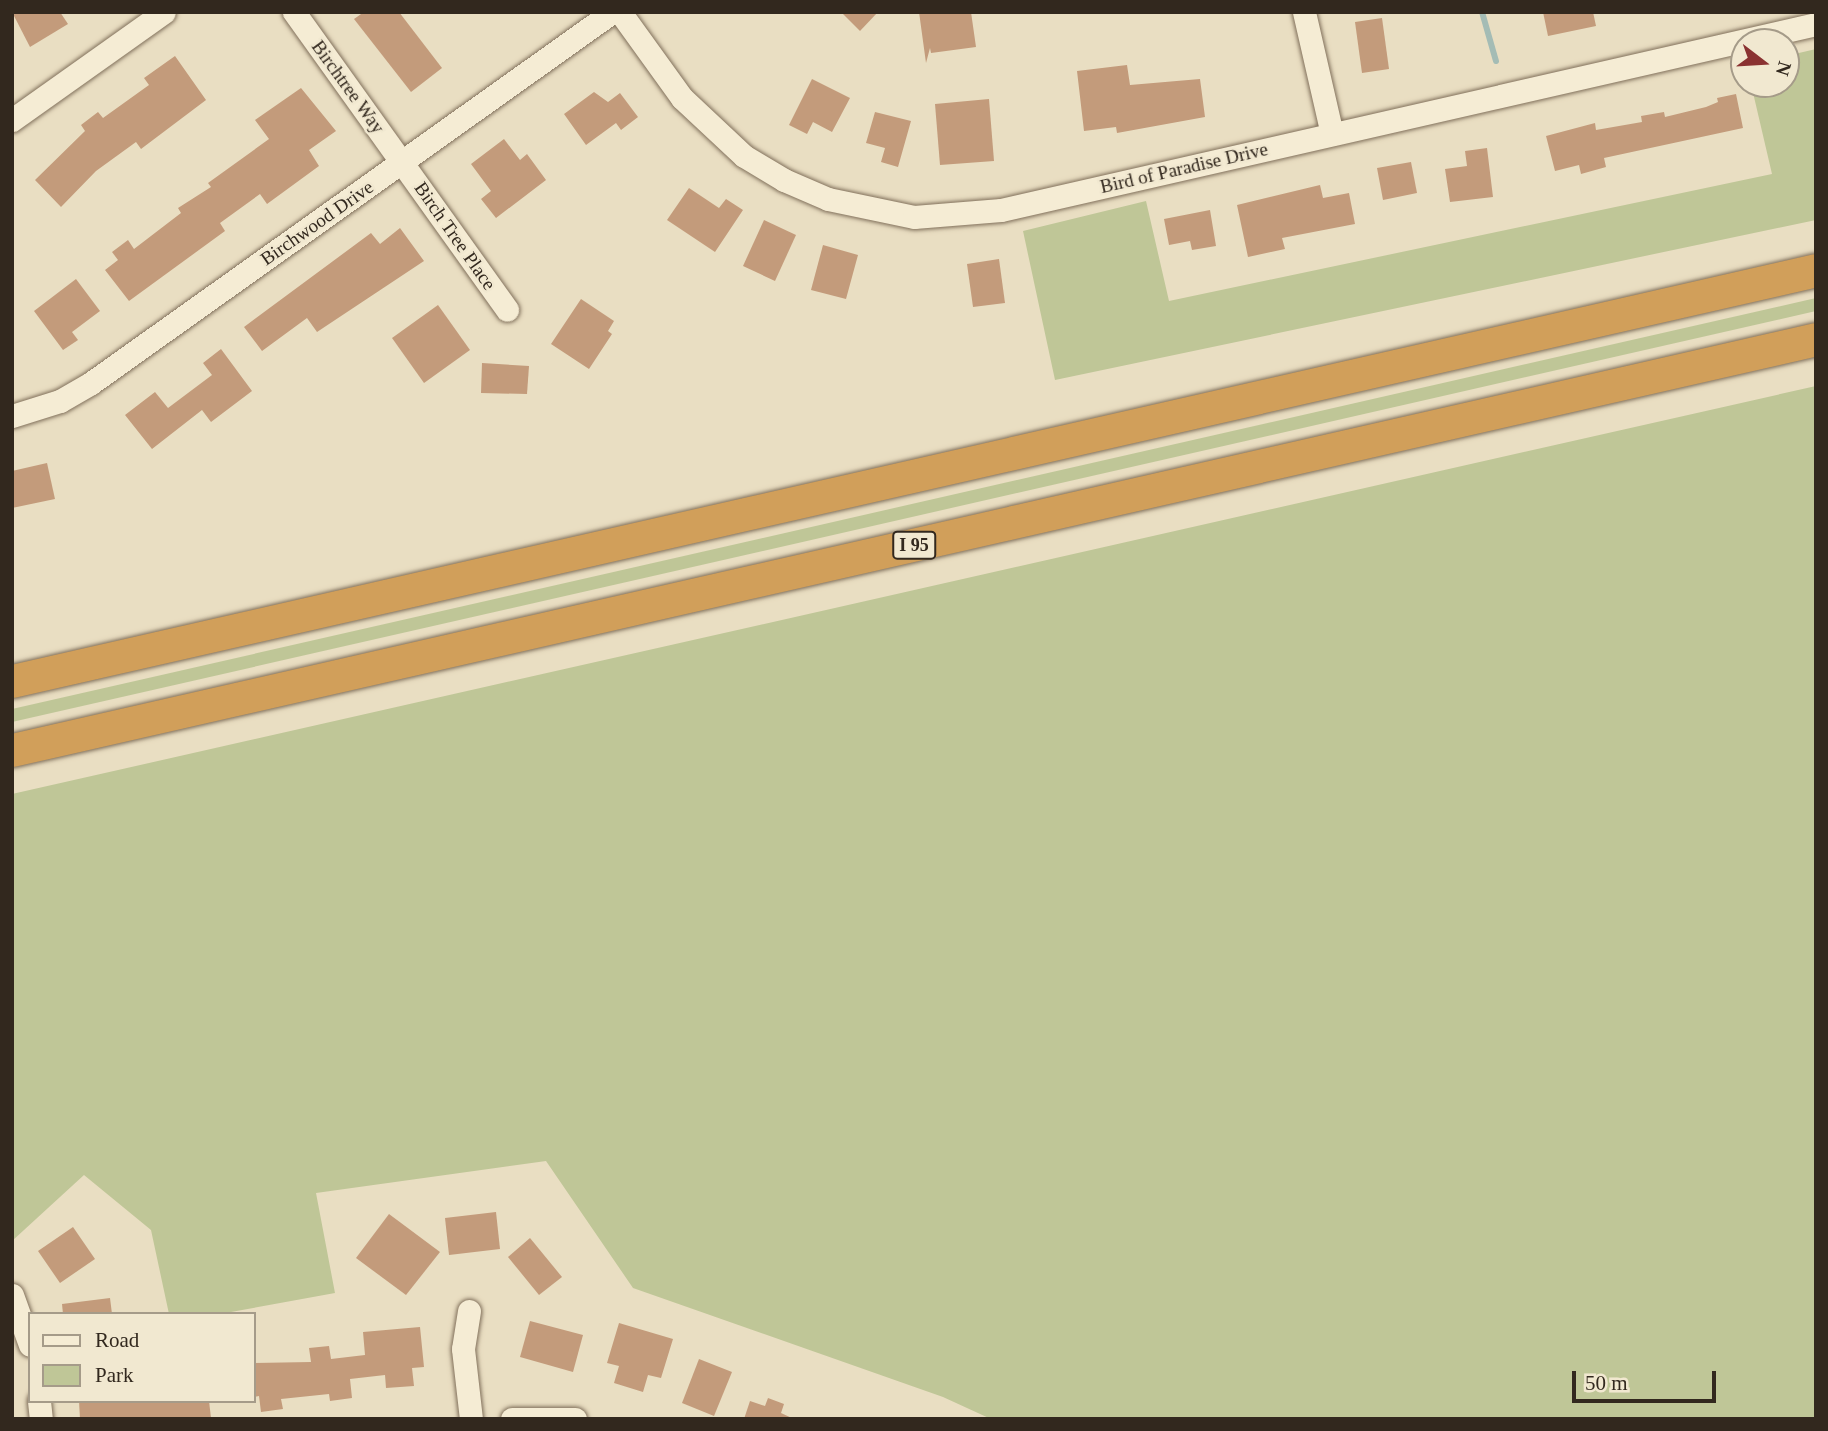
<!DOCTYPE html>
<style>
body{margin:0}
#map{position:relative;width:1828px;height:1431px;overflow:hidden;background:#e9dec2;font-family:"Times New Roman",serif}
div>[style]{position:absolute}
.green>*{inset:0;background:#bfc697}
.stream>*{height:6px;margin:-3px;padding:0 3px;transform-origin:3px;border-radius:3px;background:#a4bcb5}
.building>*{inset:0;background:#c39b7b}
.roads{filter:drop-shadow(0 0 2px #81705b) drop-shadow(0 0 2px #81705b)}
.minor>*{height:23px;margin:-11.5px;padding:0 11.5px;transform-origin:11.5px;border-radius:11.5px;background:#f5ecd4}
.highway>*{height:33px;margin:-16.5px;padding:0 16.5px;transform-origin:16.5px;border-radius:16.5px;background:#d19f5a}
span{translate:-50% -50%;white-space:nowrap;text-align:center;line-height:1.15;-webkit-text-stroke:5px #f1e8d0;paint-order:stroke}
.shield-label span{padding:2px 5px;background:#f1e8d0;border:2px solid;border-radius:5px;-webkit-text-stroke-width:0}
.shield-label{font-size:18px;color:#32281e;font-weight:700}
.street-label{font-size:19px;color:#32281e}
.frame{position:absolute;inset:0;border:14px solid #32281e;pointer-events:none}
.legend{position:absolute;left:28px;top:1312px;width:228px;height:91px;box-sizing:border-box;background:#f1e8d0;border:2px solid #a59b89;margin:0;padding:9px 12px;list-style:none;font-size:21px;color:#32281e}
.legend li{display:flex;align-items:center;gap:14px;height:35px}
.legend b{width:35px;border:2px solid #a59b89}
.north{position:absolute;left:1730px;top:28px;width:70px;height:70px;box-sizing:border-box;background:#f1e8d0;border:2px solid #a59b89;border-radius:50%;rotate:107deg;font-size:19px;font-weight:700;line-height:28px;text-align:center;color:#32281e}
.north::after{content:'';display:block;margin:auto;width:24px;height:32px;background:#8a3231;clip-path:polygon(50% 0,100% 100%,50% 72%,0 100%)}
.scale{position:absolute;left:1572px;top:1371px;width:144px;height:32px;box-sizing:border-box;border:4px solid #32281e;border-top:0;padding-left:9px;font-size:21px;line-height:24px;white-space:nowrap;color:#32281e;-webkit-text-stroke:5px #f1e8d0;paint-order:stroke}
</style>
<div id="map">
<div class="green">
<i style="clip-path:polygon(1816px 49px,1816px 220px,1055px 380px,1023px 231px,1146px 201px,1169px 301px,1772px 174px,1751px 84px,1786px 84px,1786px 56px)"></i>
<i style="clip-path:polygon(1816px 298px,1816px 311px,12px 722px,12px 709px)"></i>
<i style="clip-path:polygon(1816px 386px,1816px 1419px,991px 1419px,943px 1397px,633px 1288px,546px 1161px,316px 1193px,335px 1293px,220px 1314px,169px 1314px,151px 1230px,84px 1175px,12px 1241px,12px 794px)"></i>
</div>
<div class="stream">
<i style="left:1482px;top:12px;width:51px;rotate:74.1deg"></i>
</div>
<div class="building">
<i style="clip-path:polygon(12px 12px,60px 12px,68px 24px,30px 47px)"></i>
<i style="clip-path:polygon(364px 12px,399px 12px,442px 68px,411px 92px,354px 19px)"></i>
<i style="clip-path:polygon(841px 12px,878px 12px,860px 31px)"></i>
<i style="clip-path:polygon(919px 12px,971px 12px,976px 47px,931px 53px,930px 48px,926px 63px)"></i>
<i style="clip-path:polygon(1543px 12px,1593px 12px,1596px 26px,1548px 36px)"></i>
<i style="clip-path:polygon(1382px 18px,1389px 69px,1362px 73px,1355px 22px)"></i>
<i style="clip-path:polygon(175px 56px,206px 100px,141px 149px,136px 142px,96px 171px,61px 207px,35px 180px,85px 131px,81px 125px,98px 112px,103px 118px,149px 85px,144px 78px)"></i>
<i style="clip-path:polygon(1127px 65px,1130px 85px,1200px 79px,1205px 117px,1117px 133px,1116px 127px,1084px 131px,1077px 71px)"></i>
<i style="clip-path:polygon(812px 79px,850px 98px,832px 132px,813px 122px,807px 134px,789px 125px)"></i>
<i style="clip-path:polygon(301px 88px,336px 131px,309px 150px,319px 166px,267px 204px,260px 194px,220px 223px,225px 231px,129px 301px,105px 270px,118px 260px,112px 252px,128px 240px,134px 249px,181px 213px,178px 208px,211px 187px,208px 183px,269px 139px,255px 120px)"></i>
<i style="clip-path:polygon(594px 92px,608px 102px,620px 93px,638px 117px,621px 130px,616px 123px,586px 145px,564px 114px)"></i>
<i style="clip-path:polygon(1736px 94px,1743px 128px,1604px 158px,1606px 167px,1581px 174px,1579px 165px,1555px 171px,1546px 136px,1595px 123px,1596px 130px,1642px 122px,1641px 116px,1664px 112px,1665px 117px,1706px 107px,1718px 102px,1717px 98px)"></i>
<i style="clip-path:polygon(989px 99px,994px 161px,940px 165px,935px 104px)"></i>
<i style="clip-path:polygon(875px 112px,911px 121px,898px 167px,881px 162px,885px 148px,866px 143px)"></i>
<i style="clip-path:polygon(504px 139px,520px 160px,527px 154px,546px 180px,496px 218px,481px 199px,491px 191px,471px 164px)"></i>
<i style="clip-path:polygon(1487px 148px,1493px 197px,1450px 202px,1445px 169px,1467px 166px,1465px 151px)"></i>
<i style="clip-path:polygon(1411px 162px,1417px 193px,1383px 200px,1377px 168px)"></i>
<i style="clip-path:polygon(1320px 185px,1323px 198px,1349px 193px,1355px 224px,1282px 238px,1285px 249px,1248px 257px,1237px 205px)"></i>
<i style="clip-path:polygon(689px 188px,719px 208px,726px 199px,743px 210px,715px 252px,667px 220px)"></i>
<i style="clip-path:polygon(1210px 210px,1216px 246px,1192px 250px,1190px 241px,1169px 245px,1164px 219px)"></i>
<i style="clip-path:polygon(764px 220px,796px 235px,775px 281px,743px 266px)"></i>
<i style="clip-path:polygon(400px 228px,424px 261px,317px 332px,307px 318px,262px 351px,244px 327px,371px 233px,380px 244px)"></i>
<i style="clip-path:polygon(823px 245px,858px 255px,846px 299px,811px 290px)"></i>
<i style="clip-path:polygon(999px 259px,1005px 303px,973px 307px,967px 264px)"></i>
<i style="clip-path:polygon(76px 279px,100px 311px,72px 332px,78px 340px,63px 350px,34px 311px)"></i>
<i style="clip-path:polygon(581px 299px,614px 321px,608px 331px,612px 334px,589px 369px,551px 344px)"></i>
<i style="clip-path:polygon(438px 305px,470px 350px,424px 383px,392px 338px)"></i>
<i style="clip-path:polygon(221px 349px,252px 391px,211px 422px,202px 410px,152px 449px,125px 415px,155px 392px,168px 408px,212px 375px,203px 363px)"></i>
<i style="clip-path:polygon(482px 363px,529px 366px,527px 394px,481px 393px)"></i>
<i style="clip-path:polygon(47px 463px,55px 499px,12px 508px,12px 471px)"></i>
<i style="clip-path:polygon(496px 1212px,500px 1249px,449px 1255px,445px 1218px)"></i>
<i style="clip-path:polygon(389px 1214px,440px 1252px,406px 1295px,356px 1258px)"></i>
<i style="clip-path:polygon(73px 1227px,95px 1259px,60px 1283px,38px 1251px)"></i>
<i style="clip-path:polygon(530px 1238px,562px 1277px,539px 1295px,508px 1257px)"></i>
<i style="clip-path:polygon(110px 1298px,112px 1314px,63px 1314px,62px 1304px)"></i>
<i style="clip-path:polygon(530px 1321px,583px 1335px,573px 1372px,520px 1357px)"></i>
<i style="clip-path:polygon(619px 1323px,673px 1339px,661px 1378px,648px 1375px,643px 1392px,614px 1383px,619px 1366px,607px 1363px)"></i>
<i style="clip-path:polygon(420px 1327px,424px 1367px,412px 1368px,414px 1386px,386px 1388px,385px 1375px,350px 1379px,352px 1398px,330px 1401px,329px 1394px,281px 1399px,283px 1409px,261px 1412px,259px 1396px,254px 1397px,254px 1363px,311px 1362px,309px 1348px,329px 1346px,331px 1359px,365px 1355px,363px 1332px)"></i>
<i style="clip-path:polygon(699px 1359px,732px 1372px,714px 1416px,682px 1403px)"></i>
<i style="clip-path:polygon(768px 1398px,784px 1404px,781px 1413px,794px 1419px,744px 1419px,750px 1401px,765px 1406px)"></i>
<i style="clip-path:polygon(79px 1401px,209px 1401px,211px 1418px,80px 1419px)"></i>
</div>
<div class="roads">
<div class="minor">
<i style="left:294px;top:12px;width:366px;rotate:54.4deg"></i>
<i style="left:620px;top:12px;width:106px;rotate:54.2deg"></i>
<i style="left:682px;top:98px;width:85px;rotate:43.1deg"></i>
<i style="left:744px;top:156px;width:47px;rotate:31deg"></i>
<i style="left:784px;top:180px;width:48px;rotate:23.4deg"></i>
<i style="left:828px;top:199px;width:88px;rotate:11.8deg"></i>
<i style="left:914px;top:217px;width:87px;rotate:-4.6deg"></i>
<i style="left:1001px;top:210px;width:836px;rotate:-12.86deg"></i>
<i style="left:1304px;top:12px;width:125px;rotate:77.1deg"></i>
<i style="left:12px;top:120px;width:186px;rotate:-35.4deg"></i>
<i style="left:12px;top:416px;width:50px;rotate:-17.4deg"></i>
<i style="left:60px;top:401px;width:36px;rotate:-30deg"></i>
<i style="left:91px;top:383px;width:640px;rotate:-35.45deg"></i>
<i style="left:12px;top:1295px;width:53px;rotate:70.2deg"></i>
<i style="left:469px;top:1311px;width:38px;rotate:99deg"></i>
<i style="left:463px;top:1349px;width:70px;rotate:83.5deg"></i>
<i style="left:39px;top:1401px;width:18px;rotate:84deg"></i>
<i style="left:512px;top:1419px;width:63px"></i>
</div>
<div class="highway">
<i style="left:12px;top:681px;width:1850px;rotate:-12.83deg"></i>
<i style="left:12px;top:750px;width:1850px;rotate:-12.83deg"></i>
</div>
</div>
<div class="shield-label">
<span style="left:914px;top:545px">I 95</span>
</div>
<div class="street-label">
<span style="left:348px;top:87px;rotate:54deg">Birchtree Way</span>
<span style="left:1184px;top:168px;rotate:-13deg">Bird of Paradise Drive</span>
<span style="left:317px;top:223px;rotate:-35deg">Birchwood Drive</span>
<span style="left:455px;top:236px;rotate:55deg">Birch Tree Place</span>
</div>
<div class="frame"></div>
<ul class="legend">
<li><b style="height:9px;background:#f5ecd4"></b>Road</li>
<li><b style="height:19px;background:#bfc697"></b>Park</li>
</ul>
<div class="north">N</div>
<div class="scale">50 m</div>
</div>
